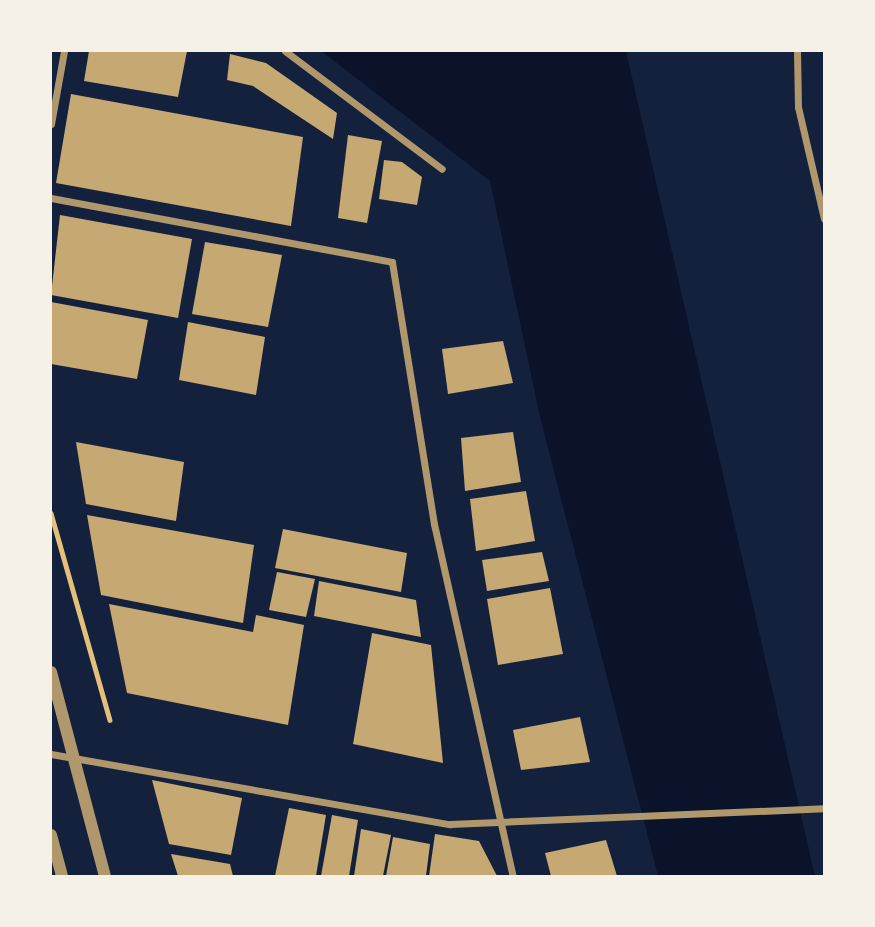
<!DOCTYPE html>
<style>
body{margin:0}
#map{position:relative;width:875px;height:927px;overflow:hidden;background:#14213d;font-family:"Fira Sans",sans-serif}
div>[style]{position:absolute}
.water>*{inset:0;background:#0b132b}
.building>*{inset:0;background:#c6a872}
.path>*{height:4.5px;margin:-2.25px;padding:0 2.25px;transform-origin:2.25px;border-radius:2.25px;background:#e5c07b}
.minor>*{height:7px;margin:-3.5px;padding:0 3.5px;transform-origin:3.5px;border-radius:3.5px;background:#b1986c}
.tertiary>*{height:12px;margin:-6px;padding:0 6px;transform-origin:6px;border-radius:6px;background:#b1986c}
span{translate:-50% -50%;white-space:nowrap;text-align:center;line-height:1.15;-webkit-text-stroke:7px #f6f1e7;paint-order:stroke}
.frame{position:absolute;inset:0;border:52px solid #f6f1e7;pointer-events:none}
</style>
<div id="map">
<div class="water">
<i style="clip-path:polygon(321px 51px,626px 51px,815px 876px,658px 876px,540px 417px,490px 181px)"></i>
</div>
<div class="building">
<i style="clip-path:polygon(89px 51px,187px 51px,178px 97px,84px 81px)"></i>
<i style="clip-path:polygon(230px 54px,266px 63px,337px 113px,333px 139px,253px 86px,227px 80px)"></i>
<i style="clip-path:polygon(71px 94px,303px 137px,291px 226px,56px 183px)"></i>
<i style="clip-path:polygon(348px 135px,382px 141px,367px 223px,338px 218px)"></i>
<i style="clip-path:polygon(384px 160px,402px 162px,422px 177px,417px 205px,379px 199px)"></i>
<i style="clip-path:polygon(60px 215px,192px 239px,178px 318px,51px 295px)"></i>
<i style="clip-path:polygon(205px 242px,282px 255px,268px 327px,192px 314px)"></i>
<i style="clip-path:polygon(51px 302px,148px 320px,137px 379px,51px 364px)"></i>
<i style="clip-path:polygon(188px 322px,265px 337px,256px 395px,179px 380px)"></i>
<i style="clip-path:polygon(503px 341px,513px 383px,448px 394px,442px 349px)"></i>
<i style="clip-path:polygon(513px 432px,521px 482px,465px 491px,461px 438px)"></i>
<i style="clip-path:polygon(76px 442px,184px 462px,176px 521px,86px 504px)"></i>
<i style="clip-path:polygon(526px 491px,535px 541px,476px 551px,470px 499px)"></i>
<i style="clip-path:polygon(87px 515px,254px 545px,243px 623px,101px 595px)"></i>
<i style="clip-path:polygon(283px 529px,407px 553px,401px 592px,275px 568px)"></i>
<i style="clip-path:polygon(542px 552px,549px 581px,487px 591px,482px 560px)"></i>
<i style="clip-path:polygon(277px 572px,315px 579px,306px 617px,269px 610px)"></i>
<i style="clip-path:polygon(319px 581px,416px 600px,421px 637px,314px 616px)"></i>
<i style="clip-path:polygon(550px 588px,563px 654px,498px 665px,487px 599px)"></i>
<i style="clip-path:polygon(109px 604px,253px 632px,256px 615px,304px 625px,288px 725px,127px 693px)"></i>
<i style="clip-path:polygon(372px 633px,431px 645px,443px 763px,353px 744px)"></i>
<i style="clip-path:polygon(580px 717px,590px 762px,521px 770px,513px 730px)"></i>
<i style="clip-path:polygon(152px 780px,242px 798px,231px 855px,169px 844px)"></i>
<i style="clip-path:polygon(289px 808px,326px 815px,316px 876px,275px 876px)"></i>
<i style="clip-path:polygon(332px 815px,358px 820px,349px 876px,321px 876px)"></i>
<i style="clip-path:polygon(361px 829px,391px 835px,383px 876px,354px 876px)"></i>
<i style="clip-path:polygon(435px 834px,479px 841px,497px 876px,429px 876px)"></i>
<i style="clip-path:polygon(393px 837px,430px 844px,426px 876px,386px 876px)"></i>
<i style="clip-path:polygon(606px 840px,617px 876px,551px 876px,545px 853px)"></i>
<i style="clip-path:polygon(171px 854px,230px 864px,233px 876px,178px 876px)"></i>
</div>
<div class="path">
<i style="left:51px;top:513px;width:215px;rotate:74.1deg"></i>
</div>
<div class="minor">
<i style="left:285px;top:51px;width:196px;rotate:36.9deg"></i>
<i style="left:797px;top:51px;width:56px;rotate:89deg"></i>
<i style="left:798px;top:107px;width:115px;rotate:76.9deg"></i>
<i style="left:51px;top:124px;width:74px;rotate:-79.9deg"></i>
<i style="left:51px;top:198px;width:347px;rotate:10.6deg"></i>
<i style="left:392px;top:262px;width:265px;rotate:80.9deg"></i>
<i style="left:434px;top:524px;width:361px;rotate:77.4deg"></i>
<i style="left:51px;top:754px;width:405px;rotate:10deg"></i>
<i style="left:450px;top:824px;width:374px;rotate:-2.4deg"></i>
</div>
<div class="tertiary">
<i style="left:51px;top:672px;width:211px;rotate:75.2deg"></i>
<i style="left:51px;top:835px;width:42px;rotate:75deg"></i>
</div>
<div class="frame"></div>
</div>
